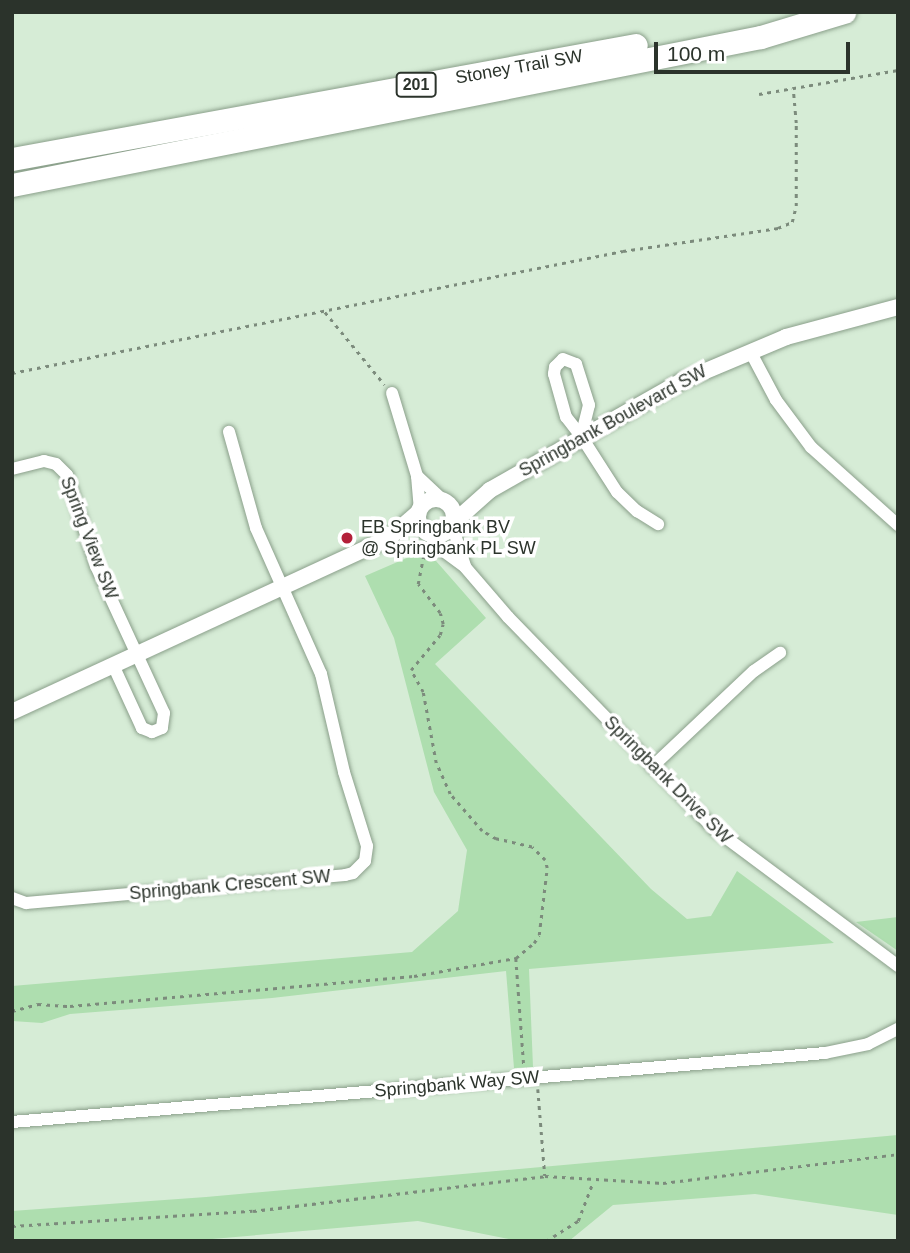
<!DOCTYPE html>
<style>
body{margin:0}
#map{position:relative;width:910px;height:1253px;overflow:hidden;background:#d6ecd6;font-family:Arial,sans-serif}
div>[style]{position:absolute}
.green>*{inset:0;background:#aedeaf}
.path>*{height:2.5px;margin-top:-1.25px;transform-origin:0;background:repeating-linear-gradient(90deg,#7c8b7c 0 3.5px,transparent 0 8.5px)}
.roads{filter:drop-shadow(0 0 2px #8a9f8a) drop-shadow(0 0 2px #8a9f8a)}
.minor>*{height:12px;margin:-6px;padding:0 6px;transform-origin:6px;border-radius:6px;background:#fff}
.tertiary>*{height:16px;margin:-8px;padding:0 8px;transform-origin:8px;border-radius:8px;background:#fff}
.tertiary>.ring{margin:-8px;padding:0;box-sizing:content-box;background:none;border:16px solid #fff;border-radius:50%}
.motorway>*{height:23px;margin:-11.5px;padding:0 11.5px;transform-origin:11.5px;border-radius:11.5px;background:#fff}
.dots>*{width:19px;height:19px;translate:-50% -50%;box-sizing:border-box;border:4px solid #fff;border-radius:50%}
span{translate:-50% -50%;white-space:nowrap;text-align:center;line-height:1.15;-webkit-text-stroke:7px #fff;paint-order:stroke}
.shield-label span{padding:2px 5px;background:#fff;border:2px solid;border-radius:5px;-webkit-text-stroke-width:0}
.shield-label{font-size:16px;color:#2b332b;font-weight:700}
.street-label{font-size:18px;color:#2b332b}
.poi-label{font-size:18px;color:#2b332b}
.left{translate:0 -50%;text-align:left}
.frame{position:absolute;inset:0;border:14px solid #2b332b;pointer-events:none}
.scale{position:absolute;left:654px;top:42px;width:196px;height:32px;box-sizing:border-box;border:4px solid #2b332b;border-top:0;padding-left:9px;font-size:21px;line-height:24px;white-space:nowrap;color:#2b332b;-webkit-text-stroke:5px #fff;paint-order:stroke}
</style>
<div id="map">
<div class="green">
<i style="clip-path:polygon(416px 554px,436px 561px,486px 618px,435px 664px,651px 889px,687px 919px,711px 916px,737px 871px,834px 943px,529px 969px,533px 1067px,514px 1068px,506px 971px,272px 998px,70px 1014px,42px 1023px,12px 1021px,12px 986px,412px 952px,458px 911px,467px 850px,434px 792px,394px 638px,365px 576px)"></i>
<i style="clip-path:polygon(898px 917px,898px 951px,856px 922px)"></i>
<i style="clip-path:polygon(898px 1135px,898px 1215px,755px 1194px,613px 1205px,569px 1241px,519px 1241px,418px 1221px,189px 1241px,12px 1241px,12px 1211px,206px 1197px)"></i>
</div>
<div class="path">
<i style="left:759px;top:94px;width:141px;rotate:-9.8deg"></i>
<i style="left:325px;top:312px;width:94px;rotate:50.6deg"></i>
<i style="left:12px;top:373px;width:623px;rotate:-11.29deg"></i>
<i style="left:623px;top:251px;width:157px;rotate:-8.4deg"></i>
<i style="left:778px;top:228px;width:15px;rotate:-23deg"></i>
<i style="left:792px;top:222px;width:16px;rotate:-76deg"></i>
<i style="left:796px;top:206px;width:83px;rotate:-90deg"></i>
<i style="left:796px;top:123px;width:35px;rotate:-95deg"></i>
<i style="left:516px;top:958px;width:108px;rotate:85.8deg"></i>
<i style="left:12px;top:1011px;width:27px;rotate:-15deg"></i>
<i style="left:38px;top:1004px;width:32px;rotate:4deg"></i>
<i style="left:70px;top:1006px;width:345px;rotate:-5deg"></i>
<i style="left:414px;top:976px;width:104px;rotate:-10deg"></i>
<i style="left:516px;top:958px;width:23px;rotate:-40deg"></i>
<i style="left:534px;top:943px;width:9px;rotate:-58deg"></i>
<i style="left:539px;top:935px;width:67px;rotate:-83.2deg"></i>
<i style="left:547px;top:868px;width:8px;rotate:-104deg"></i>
<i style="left:545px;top:860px;width:18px;rotate:-135deg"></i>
<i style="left:532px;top:847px;width:37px;rotate:-167deg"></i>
<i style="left:496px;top:839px;width:16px;rotate:-150deg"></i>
<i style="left:482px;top:831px;width:49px;rotate:-130.9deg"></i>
<i style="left:450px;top:794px;width:34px;rotate:-114deg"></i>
<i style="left:436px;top:763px;width:72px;rotate:-100.4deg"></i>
<i style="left:423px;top:692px;width:25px;rotate:-119deg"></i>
<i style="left:411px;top:670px;width:45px;rotate:-50.4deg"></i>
<i style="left:440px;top:635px;width:11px;rotate:-75deg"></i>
<i style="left:443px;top:624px;width:11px;rotate:-105deg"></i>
<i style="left:440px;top:613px;width:36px;rotate:-127deg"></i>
<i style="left:418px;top:584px;width:32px;rotate:-79deg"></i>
<i style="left:538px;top:1089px;width:87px;rotate:85.4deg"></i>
<i style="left:12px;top:1226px;width:241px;rotate:-3.6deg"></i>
<i style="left:253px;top:1211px;width:294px;rotate:-6.8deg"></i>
<i style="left:545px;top:1176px;width:118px;rotate:3.4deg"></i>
<i style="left:663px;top:1183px;width:237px;rotate:-7deg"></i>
<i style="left:546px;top:1241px;width:38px;rotate:-32deg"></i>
<i style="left:578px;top:1221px;width:42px;rotate:-69deg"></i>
</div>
<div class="roads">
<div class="minor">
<i style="left:750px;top:351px;width:55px;rotate:62deg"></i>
<i style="left:776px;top:400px;width:59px;rotate:53.3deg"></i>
<i style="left:811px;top:447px;width:117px;rotate:41.9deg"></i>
<i style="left:563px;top:359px;width:14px;rotate:21deg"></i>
<i style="left:576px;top:364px;width:43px;rotate:72.4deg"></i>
<i style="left:589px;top:405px;width:32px;rotate:104deg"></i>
<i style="left:581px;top:436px;width:24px;rotate:-128deg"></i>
<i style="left:566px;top:417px;width:45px;rotate:-105.6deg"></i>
<i style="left:554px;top:374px;width:7px;rotate:-82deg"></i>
<i style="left:555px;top:367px;width:11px;rotate:-45deg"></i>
<i style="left:392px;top:393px;width:87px;rotate:73.2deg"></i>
<i style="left:417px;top:476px;width:32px;rotate:85deg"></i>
<i style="left:581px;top:436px;width:67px;rotate:57.3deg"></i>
<i style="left:617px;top:492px;width:28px;rotate:44deg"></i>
<i style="left:637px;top:511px;width:25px;rotate:32deg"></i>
<i style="left:12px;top:469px;width:33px;rotate:-14deg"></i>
<i style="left:44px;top:461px;width:12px;rotate:14deg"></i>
<i style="left:56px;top:464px;width:16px;rotate:45deg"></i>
<i style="left:67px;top:475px;width:96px;rotate:72.3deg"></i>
<i style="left:96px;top:566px;width:162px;rotate:65.2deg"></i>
<i style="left:164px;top:713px;width:15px;rotate:98deg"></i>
<i style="left:162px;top:728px;width:11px;rotate:158deg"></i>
<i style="left:152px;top:732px;width:11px;rotate:-158deg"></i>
<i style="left:142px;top:728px;width:69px;rotate:-114.7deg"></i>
<i style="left:417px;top:476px;width:35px;rotate:43deg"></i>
<i style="left:452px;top:525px;width:43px;rotate:72.4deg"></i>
<i style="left:428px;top:533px;width:22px;rotate:51deg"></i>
<i style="left:442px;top:550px;width:29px;rotate:36deg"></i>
<i style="left:465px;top:567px;width:66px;rotate:49.3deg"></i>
<i style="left:508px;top:617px;width:294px;rotate:45.8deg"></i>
<i style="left:713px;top:828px;width:231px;rotate:36.7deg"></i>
<i style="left:652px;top:767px;width:140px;rotate:-43.3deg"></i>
<i style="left:754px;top:671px;width:32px;rotate:-35deg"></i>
<i style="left:12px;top:898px;width:15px;rotate:20deg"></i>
<i style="left:26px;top:903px;width:320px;rotate:-5deg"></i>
<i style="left:345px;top:875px;width:8px;rotate:-14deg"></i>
<i style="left:353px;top:873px;width:17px;rotate:-45deg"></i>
<i style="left:365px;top:861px;width:15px;rotate:-82deg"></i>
<i style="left:367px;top:846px;width:77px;rotate:-107.3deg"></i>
<i style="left:344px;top:772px;width:101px;rotate:-103.2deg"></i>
<i style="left:321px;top:674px;width:160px;rotate:-114deg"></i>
<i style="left:256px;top:528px;width:100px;rotate:-105.7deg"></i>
<i style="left:12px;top:1122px;width:816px;rotate:-4.85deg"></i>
<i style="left:825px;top:1053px;width:44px;rotate:-11.8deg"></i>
<i style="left:868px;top:1044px;width:34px;rotate:-27deg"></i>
</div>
<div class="tertiary">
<i class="ring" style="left:418px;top:499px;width:20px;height:20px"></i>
<i style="left:453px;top:523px;width:50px;rotate:-41.7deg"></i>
<i style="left:490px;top:490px;width:221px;rotate:-29.6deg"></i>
<i style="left:682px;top:381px;width:113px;rotate:-22.9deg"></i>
<i style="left:786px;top:337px;width:116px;rotate:-15deg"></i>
<i style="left:12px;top:712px;width:417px;rotate:-24.8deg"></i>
<i style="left:390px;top:537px;width:37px;rotate:-41deg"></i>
</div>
<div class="motorway">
<i style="left:12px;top:159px;width:634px;rotate:-10.35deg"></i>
<i style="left:12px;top:185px;width:763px;rotate:-11.18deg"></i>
<i style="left:761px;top:37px;width:87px;rotate:-16.8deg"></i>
</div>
</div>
<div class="dots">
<i style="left:347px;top:538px;background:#b32039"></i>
</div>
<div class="shield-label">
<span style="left:416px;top:85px">201</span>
</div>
<div class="street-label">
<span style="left:519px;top:67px;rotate:-10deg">Stoney Trail SW</span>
<span style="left:613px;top:421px;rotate:-29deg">Springbank Boulevard SW</span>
<span style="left:89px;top:538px;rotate:69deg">Spring View SW</span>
<span style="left:668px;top:780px;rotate:45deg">Springbank Drive SW</span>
<span style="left:230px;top:885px;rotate:-5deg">Springbank Crescent SW</span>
<span style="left:457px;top:1084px;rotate:-5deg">Springbank Way SW</span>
</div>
<div class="poi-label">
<span class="left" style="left:361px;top:538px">EB Springbank BV<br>@ Springbank PL SW</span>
</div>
<div class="frame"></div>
<div class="scale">100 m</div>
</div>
